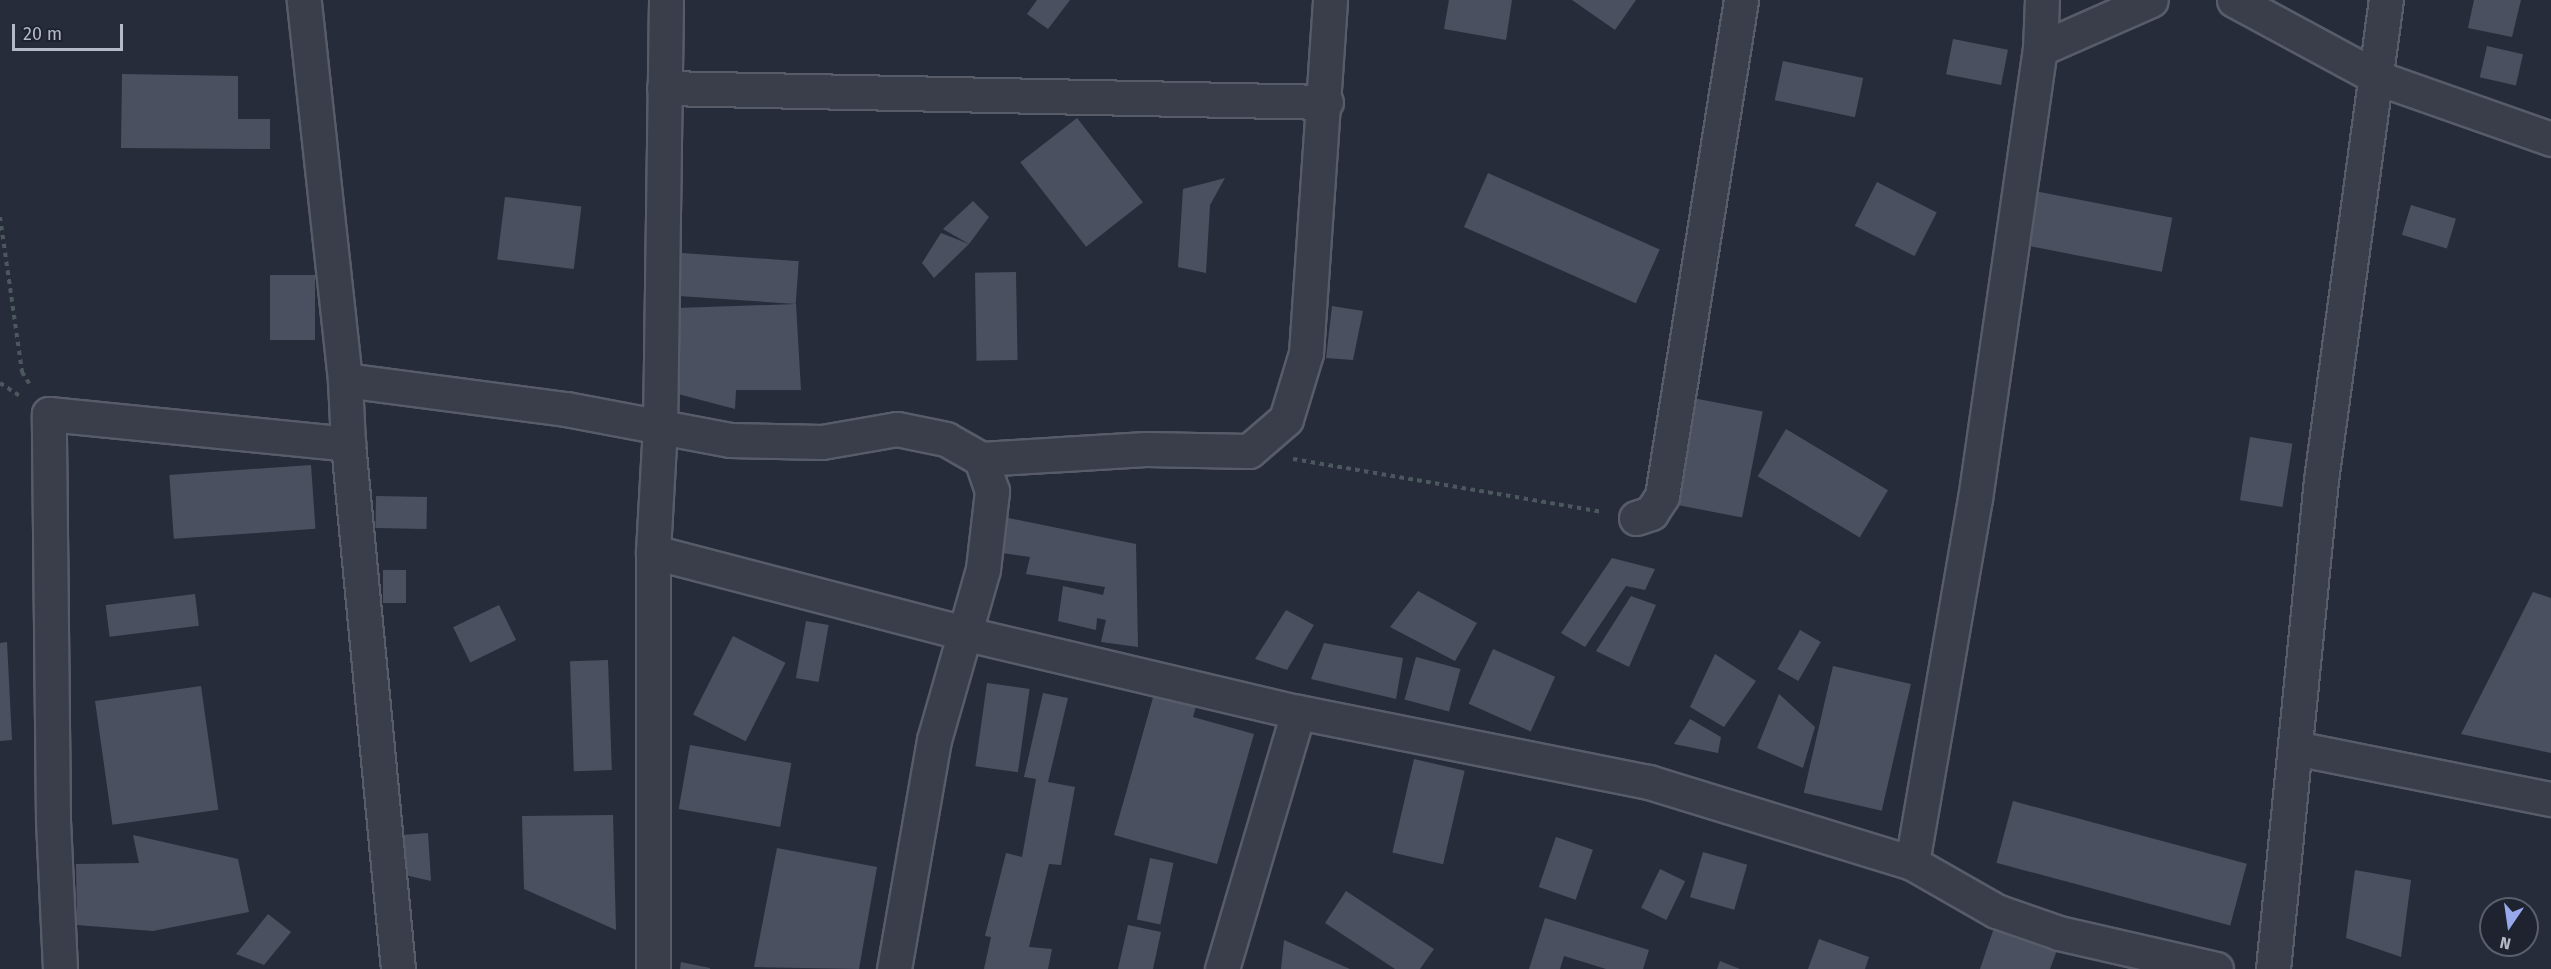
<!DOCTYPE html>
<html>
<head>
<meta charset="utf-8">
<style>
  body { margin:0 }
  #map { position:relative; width:2551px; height:969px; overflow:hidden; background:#272c3a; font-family:"Fira Sans",sans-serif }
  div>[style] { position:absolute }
  .building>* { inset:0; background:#4b5061; transform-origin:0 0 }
  .path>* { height:4px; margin-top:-2px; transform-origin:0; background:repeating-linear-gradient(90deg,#4b585d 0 4.5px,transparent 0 9px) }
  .roads { filter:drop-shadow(2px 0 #585c69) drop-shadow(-2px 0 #585c69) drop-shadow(0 2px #585c69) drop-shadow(0 -2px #585c69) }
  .street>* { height:33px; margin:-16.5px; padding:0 16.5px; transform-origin:16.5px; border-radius:16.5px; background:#3a3e4b }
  span { translate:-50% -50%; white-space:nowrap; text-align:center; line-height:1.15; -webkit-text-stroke:5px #1f2330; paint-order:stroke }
  .north { position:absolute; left:2479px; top:897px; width:60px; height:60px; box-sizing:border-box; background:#1f2330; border:2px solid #5b5f6c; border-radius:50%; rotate:193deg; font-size:16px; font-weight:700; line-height:24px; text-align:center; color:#b6bac6 }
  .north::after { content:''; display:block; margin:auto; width:21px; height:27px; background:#97a9ea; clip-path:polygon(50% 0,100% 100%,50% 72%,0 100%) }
  .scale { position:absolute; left:12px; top:24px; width:111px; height:27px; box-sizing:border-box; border:3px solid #b6bac6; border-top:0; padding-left:8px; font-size:18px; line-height:21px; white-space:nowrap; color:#b6bac6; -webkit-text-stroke:4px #1f2330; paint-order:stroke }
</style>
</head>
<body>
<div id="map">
  <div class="building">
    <div style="clip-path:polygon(1037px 0,1070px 0,1048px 29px,1027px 14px)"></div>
    <div style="clip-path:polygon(1449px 0,1512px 0,1506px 40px,1444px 29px)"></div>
    <div style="clip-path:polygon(1572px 0,1636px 0,1615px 30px)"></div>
    <div style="clip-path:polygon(2474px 0,2521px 0,2512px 37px,2468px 28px)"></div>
    <div style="left:1953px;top:39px;width:56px;height:36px;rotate:11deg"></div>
    <div style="left:2487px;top:46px;width:37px;height:32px;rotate:13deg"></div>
    <div style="left:1783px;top:61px;width:82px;height:40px;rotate:12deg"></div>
    <div style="clip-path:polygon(122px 74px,238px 76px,238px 119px,270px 119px,270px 149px,121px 148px)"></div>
    <div style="left:1077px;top:118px;width:107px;height:72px;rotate:52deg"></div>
    <div style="left:1488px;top:173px;width:188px;height:59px;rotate:24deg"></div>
    <div style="clip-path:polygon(1225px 178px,1210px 205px,1206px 273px,1178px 267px,1183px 189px)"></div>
    <div style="left:1877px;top:182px;width:67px;height:49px;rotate:27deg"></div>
    <div style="left:2029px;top:190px;width:146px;height:55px;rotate:11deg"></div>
    <div style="left:505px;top:197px;width:77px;height:63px;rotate:7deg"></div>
    <div style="clip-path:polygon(973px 201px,989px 217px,969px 244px,943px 229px)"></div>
    <div style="left:2411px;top:205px;width:47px;height:31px;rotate:17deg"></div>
    <div style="clip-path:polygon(941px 233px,969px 244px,934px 278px,922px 263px)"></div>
    <div style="left:682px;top:253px;width:117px;height:43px;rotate:4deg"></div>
    <div style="left:1016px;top:272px;width:88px;height:41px;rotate:89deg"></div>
    <div style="left:270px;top:275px;width:45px;height:65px"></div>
    <div style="clip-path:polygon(796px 304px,801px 390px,736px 390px,735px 409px,678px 394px,677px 308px)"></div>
    <div style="clip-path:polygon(1332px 306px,1363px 311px,1353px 360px,1326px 358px)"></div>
    <div style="left:1693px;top:398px;width:71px;height:108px;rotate:11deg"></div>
    <div style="left:1786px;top:429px;width:119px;height:55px;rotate:31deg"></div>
    <div style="left:2250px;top:437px;width:43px;height:64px;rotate:9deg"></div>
    <div style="left:311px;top:465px;width:64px;height:142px;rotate:86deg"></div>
    <div style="left:376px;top:496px;width:51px;height:32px;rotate:1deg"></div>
    <div style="clip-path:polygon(999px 516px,1136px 544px,1138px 647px,1101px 642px,1106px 620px,1097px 618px,1096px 630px,1058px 621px,1063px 586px,1103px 595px,1105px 587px,1026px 574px,1030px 557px,994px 552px)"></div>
    <div style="clip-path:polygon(1612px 558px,1655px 569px,1645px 590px,1626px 586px,1585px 647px,1561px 633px)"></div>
    <div style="left:383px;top:570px;width:23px;height:33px"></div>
    <div style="clip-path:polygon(1418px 591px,1477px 623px,1455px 661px,1390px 627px)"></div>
    <div style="clip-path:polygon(2533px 592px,2551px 598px,2551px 753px,2461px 734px)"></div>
    <div style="left:195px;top:594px;width:32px;height:90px;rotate:83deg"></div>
    <div style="clip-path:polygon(1631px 596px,1656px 605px,1629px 667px,1596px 651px)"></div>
    <div style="left:499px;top:605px;width:39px;height:51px;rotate:64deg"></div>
    <div style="clip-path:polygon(1286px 610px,1314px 625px,1287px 670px,1255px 659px)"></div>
    <div style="left:806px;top:621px;width:23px;height:58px;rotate:10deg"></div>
    <div style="left:1800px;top:630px;width:24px;height:45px;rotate:30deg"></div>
    <div style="left:733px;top:636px;width:59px;height:88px;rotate:27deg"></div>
    <div style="clip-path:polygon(7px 642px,12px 740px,0 741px,0 643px)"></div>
    <div style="clip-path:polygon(1324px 643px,1403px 658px,1396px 699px,1311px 679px)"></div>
    <div style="left:1493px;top:649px;width:68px;height:60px;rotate:24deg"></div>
    <div style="clip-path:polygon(1715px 654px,1756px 681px,1724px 727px,1690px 707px)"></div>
    <div style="left:1416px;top:657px;width:46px;height:44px;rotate:15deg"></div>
    <div style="left:608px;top:660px;width:110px;height:38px;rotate:88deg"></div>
    <div style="left:1833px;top:666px;width:80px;height:130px;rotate:13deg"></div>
    <div style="left:987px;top:683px;width:43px;height:84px;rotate:8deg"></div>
    <div style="left:201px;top:686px;width:125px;height:107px;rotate:82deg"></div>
    <div style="clip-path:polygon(1043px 693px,1068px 698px,1048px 782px,1075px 787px,1061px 865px,1049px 864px,1029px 947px,1052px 949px,1048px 969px,984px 969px,991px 937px,985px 936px,1006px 853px,1022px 857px,1036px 779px,1024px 777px)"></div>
    <div style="clip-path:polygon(1154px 694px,1196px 706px,1193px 717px,1254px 734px,1217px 864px,1114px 835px)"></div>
    <div style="clip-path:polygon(1779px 694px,1815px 727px,1803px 768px,1757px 748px)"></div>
    <div style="clip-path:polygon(1690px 719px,1721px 737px,1718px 753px,1674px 744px)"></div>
    <div style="left:690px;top:745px;width:103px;height:65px;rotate:10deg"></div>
    <div style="left:1414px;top:759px;width:52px;height:96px;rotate:13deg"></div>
    <div style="left:2013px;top:801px;width:242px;height:64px;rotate:15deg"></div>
    <div style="clip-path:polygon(613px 815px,616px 930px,524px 889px,522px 816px)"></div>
    <div style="clip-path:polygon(428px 833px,431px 881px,405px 875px,402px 835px)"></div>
    <div style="clip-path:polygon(133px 835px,238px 859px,249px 912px,153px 931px,77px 925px,76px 864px,139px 863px)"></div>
    <div style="left:1556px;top:837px;width:39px;height:53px;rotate:19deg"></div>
    <div style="clip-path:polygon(777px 848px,877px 867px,859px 969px,754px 967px)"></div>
    <div style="left:1703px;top:852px;width:46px;height:47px;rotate:16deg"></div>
    <div style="left:1150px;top:858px;width:24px;height:63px;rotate:12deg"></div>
    <div style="left:1660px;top:869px;width:28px;height:43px;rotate:26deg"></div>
    <div style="clip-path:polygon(2355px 870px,2411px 880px,2401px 957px,2346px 938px)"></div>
    <div style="clip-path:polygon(1346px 891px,1434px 949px,1420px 969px,1395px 969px,1325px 923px)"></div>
    <div style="clip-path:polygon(268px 914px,291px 932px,264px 965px,236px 954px)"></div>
    <div style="clip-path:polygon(1545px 918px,1649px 950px,1643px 969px,1606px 969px,1564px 956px,1560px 969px,1529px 969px)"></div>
    <div style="clip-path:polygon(1997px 919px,2060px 942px,2050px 969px,1980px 969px)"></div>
    <div style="clip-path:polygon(1128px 925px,1161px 932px,1153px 969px,1118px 969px)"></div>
    <div style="clip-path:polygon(1819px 939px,1869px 957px,1865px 969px,1808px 969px)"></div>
    <div style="clip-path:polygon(1284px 940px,1350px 969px,1281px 969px)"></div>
    <div style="clip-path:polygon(1720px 961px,1740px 969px,1717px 969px)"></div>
    <div style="clip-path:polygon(681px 962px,710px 968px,710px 969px,680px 969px)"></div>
  </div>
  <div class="path">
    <div style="left:0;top:217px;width:157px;rotate:81.9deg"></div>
    <div style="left:22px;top:372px;width:15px;rotate:58deg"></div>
    <div style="left:0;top:383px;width:24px;rotate:33deg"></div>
    <div style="left:1293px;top:459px;width:314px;rotate:9.7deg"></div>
  </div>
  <div class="roads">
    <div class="street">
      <div style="left:666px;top:0;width:426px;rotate:90.8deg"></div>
      <div style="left:660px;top:426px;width:126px;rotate:93.2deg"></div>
      <div style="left:653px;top:552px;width:320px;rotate:14.6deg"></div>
      <div style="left:963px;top:633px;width:344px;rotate:13.3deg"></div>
      <div style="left:1298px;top:712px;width:358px;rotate:11.3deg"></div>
      <div style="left:1649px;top:782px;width:275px;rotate:17.1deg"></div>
      <div style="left:1912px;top:863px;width:97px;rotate:29.7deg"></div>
      <div style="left:1996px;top:911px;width:67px;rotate:19.2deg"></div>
      <div style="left:2059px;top:933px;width:161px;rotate:12.9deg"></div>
      <div style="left:2234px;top:0;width:164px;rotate:28.4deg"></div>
      <div style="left:2378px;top:78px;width:183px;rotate:19.4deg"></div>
      <div style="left:2040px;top:49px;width:121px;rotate:-23.8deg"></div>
      <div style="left:664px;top:88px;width:662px;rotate:1.21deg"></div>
      <div style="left:345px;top:380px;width:223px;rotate:7.5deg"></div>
      <div style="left:566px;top:409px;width:167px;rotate:10.7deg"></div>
      <div style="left:730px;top:440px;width:92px;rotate:1.2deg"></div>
      <div style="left:822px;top:442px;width:76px;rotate:-9.8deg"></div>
      <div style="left:897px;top:429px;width:50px;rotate:11.5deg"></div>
      <div style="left:946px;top:439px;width:40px;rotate:29.7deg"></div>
      <div style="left:981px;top:459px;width:165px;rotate:-3.5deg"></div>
      <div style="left:1146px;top:449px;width:103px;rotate:1.1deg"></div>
      <div style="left:1249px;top:451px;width:49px;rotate:-40.9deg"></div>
      <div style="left:1286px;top:419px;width:69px;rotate:-73.1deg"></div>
      <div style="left:1306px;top:353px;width:354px;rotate:-86.1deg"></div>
      <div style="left:348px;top:444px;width:527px;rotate:84.56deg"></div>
      <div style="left:1636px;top:518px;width:16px;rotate:-18deg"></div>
      <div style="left:1651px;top:513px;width:20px;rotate:-57deg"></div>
      <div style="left:1662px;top:496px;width:502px;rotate:-80.95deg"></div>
      <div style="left:653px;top:552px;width:417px;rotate:90deg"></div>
      <div style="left:2295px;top:748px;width:261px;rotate:11.3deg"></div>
      <div style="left:1912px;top:863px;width:369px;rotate:-80.2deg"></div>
      <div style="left:1975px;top:499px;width:455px;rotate:-81.8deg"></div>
      <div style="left:2040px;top:49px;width:49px;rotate:-87.7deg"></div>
      <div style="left:60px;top:969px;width:151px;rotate:-92.7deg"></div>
      <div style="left:53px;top:818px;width:404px;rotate:-90.6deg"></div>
      <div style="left:49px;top:414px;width:301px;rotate:5.7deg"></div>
      <div style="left:348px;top:444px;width:64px;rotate:-92.7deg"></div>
      <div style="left:345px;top:380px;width:382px;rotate:-96.2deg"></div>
      <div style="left:894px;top:969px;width:232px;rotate:-80.1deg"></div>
      <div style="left:934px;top:740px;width:178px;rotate:-74deg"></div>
      <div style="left:983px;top:569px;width:79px;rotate:-83.4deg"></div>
      <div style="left:992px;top:491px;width:34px;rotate:-109deg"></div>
      <div style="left:1222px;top:969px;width:268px;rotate:-73.5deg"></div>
      <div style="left:2273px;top:969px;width:491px;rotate:-84.4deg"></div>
      <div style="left:2321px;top:480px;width:484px;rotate:-82.3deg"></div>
    </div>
  </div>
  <div class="north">N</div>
  <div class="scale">20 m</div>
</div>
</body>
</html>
